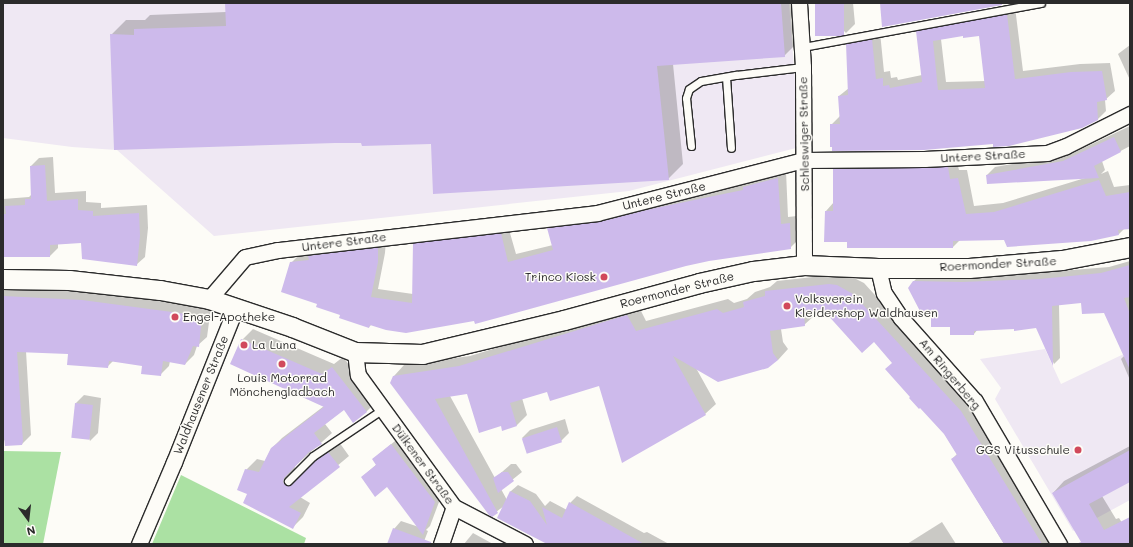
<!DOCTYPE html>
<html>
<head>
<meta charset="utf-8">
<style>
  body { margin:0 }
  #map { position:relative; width:1133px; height:547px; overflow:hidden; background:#fdfcf7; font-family:Mali,sans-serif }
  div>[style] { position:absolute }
  .built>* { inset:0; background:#efe8f3 }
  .green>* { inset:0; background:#abe1a3 }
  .shadow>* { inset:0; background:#0003 }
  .building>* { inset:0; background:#cdbaeb; transform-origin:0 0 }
  .roads { filter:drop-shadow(1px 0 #2b2b2b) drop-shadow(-1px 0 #2b2b2b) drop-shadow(0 1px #2b2b2b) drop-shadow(0 -1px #2b2b2b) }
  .service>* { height:7px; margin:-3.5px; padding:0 3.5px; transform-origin:3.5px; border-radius:3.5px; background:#fdfcf7 }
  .minor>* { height:15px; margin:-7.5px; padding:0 7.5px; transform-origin:7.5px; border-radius:7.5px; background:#fdfcf7 }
  .tertiary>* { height:19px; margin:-9.5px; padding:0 9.5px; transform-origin:9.5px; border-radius:9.5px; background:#fdfcf7 }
  .dots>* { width:11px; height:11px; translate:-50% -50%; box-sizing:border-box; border:2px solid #fdfcf7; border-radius:50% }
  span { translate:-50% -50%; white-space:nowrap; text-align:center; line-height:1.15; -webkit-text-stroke:3px #fdfcf7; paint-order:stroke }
  .street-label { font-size:12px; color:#2b2b2b }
  .poi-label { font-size:12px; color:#2b2b2b }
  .right { translate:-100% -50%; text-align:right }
  .left { translate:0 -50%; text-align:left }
  .frame { position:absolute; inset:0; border:4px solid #2b2b2b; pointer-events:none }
  .north { position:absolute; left:8px; top:499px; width:40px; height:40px; -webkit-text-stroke:3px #fdfcf7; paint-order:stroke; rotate:165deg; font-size:11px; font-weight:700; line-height:16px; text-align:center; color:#2b2b2b }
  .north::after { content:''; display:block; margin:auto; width:14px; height:18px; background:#2b2b2b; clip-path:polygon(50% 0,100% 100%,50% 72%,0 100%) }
</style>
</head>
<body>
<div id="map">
  <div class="built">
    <div style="clip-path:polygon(3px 3px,789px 3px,800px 147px,629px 191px,214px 236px,117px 150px,72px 147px,3px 138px)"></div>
    <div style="clip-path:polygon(1045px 349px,1061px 384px,1130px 351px,1130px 500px,1073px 531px,995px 399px,1001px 388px,980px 359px)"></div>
  </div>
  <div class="green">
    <div style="clip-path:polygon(3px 451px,61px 452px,43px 544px,3px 544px)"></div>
    <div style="clip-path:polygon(181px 475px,306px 538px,304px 544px,152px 544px)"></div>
  </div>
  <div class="shadow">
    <div style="clip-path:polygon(226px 3px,797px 3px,799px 41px,784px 56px,673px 64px,683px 164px,668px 179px,432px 143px,362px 142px,111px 35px,126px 20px,145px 20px,150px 15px,226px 12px)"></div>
    <div style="clip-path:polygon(816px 3px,853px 3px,855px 24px,846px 33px)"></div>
    <div style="clip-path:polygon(evenodd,1015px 7px,1023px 71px,1080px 64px,1110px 63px,1115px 91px,1105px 100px,1106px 111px,1098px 119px,994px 143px,831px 125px,840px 116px,839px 96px,849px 88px,847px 45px,855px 36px,880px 32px,884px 72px,890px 71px,891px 78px,897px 77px,898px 80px,922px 75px,917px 31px,926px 23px,1015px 7px,964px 35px,980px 35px,986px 81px,946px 82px,941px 39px,964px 35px)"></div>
    <div style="clip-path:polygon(1130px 45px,1130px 80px,1118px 54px)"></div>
    <div style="clip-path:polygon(1130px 126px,1130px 146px,1102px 161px,1105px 170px,1101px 174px,1108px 171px,1114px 187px,1130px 185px,1130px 228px,1124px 229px,1119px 234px,1005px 239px,961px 239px,953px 247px,825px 241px,826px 211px,834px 202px,834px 169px,843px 160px,956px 158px,959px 170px,967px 170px,974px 206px,1003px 203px,1085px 178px,987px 175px,995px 167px,1071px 154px)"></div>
    <div style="clip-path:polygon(53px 157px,55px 193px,86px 191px,86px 202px,101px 203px,101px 208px,147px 205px,148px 228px,145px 257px,136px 265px,82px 242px,58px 244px,58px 248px,50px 256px,3px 256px,3px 199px,29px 197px,32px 194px,31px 166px,39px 158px)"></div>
    <div style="clip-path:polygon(786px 171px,788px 217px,797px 216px,798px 240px,790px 248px,709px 260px,372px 324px,369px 327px,318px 304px,291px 263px,299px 255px,386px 240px,385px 253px,378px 289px,413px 294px,414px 244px,422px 236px,508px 226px,516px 254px,553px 245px,548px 228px,556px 220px,748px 184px,752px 180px)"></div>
    <div style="clip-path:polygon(1130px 261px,1130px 341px,1104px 312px,1082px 302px,1059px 304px,1060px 358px,1054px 364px,1037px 327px,978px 329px,974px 334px,951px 326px,932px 315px,914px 281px,921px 274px,969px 275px,1047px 272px,1109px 267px)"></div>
    <div style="clip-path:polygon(840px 274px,848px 275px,864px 283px,971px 401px,1058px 544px,1004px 544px,952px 459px,957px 454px,944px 433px,912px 397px,893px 363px,874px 340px,825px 311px,815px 312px,815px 315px,804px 325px,781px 329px,783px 342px,788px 349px,778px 360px,696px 368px,716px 404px,705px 414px,599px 385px,547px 390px,522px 398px,527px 415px,517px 425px,501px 425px,468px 392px,450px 396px,495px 478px,511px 464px,516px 464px,522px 472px,501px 489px,507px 500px,511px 491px,518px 485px,536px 494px,545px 506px,550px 501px,567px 510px,570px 503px,577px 496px,644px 533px,647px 532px,669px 544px,550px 544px,504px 506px,492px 515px,394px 376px,404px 365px,470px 356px,638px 305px,646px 321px,728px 299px,734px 303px,747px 299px,755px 292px,770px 287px,777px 281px)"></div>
    <div style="clip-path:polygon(23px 288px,91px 292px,211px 308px,207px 337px,197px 346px,194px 355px,185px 364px,170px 361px,169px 366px,161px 374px,143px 365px,113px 361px,108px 366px,69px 353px,26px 351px,31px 435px,22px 444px,3px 440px,3px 289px)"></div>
    <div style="clip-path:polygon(253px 329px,334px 364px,343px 357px,377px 401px,366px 412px,344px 409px,325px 424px,332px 433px,295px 466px,294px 474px,298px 476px,303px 474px,328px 450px,339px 442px,349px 456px,300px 497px,310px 503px,303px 517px,292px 528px,249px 494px,246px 470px,257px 459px,265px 461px,271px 449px,282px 438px,324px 406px,232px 363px,242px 340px)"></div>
    <div style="clip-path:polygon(1130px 350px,1130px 380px,1121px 359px)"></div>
    <div style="clip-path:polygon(84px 395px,101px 398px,98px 433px,90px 441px,76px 403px)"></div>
    <div style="clip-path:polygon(565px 419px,569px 433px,561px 441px,522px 438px,530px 430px)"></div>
    <div style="clip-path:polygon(400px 437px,442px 494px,430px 526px,426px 530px,428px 531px,423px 544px,388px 544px,394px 529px,401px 521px,419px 527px,387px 486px,362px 477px,377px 464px,373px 459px)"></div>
    <div style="clip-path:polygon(1130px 446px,1130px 481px,1102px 496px,1116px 519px,1119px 518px,1130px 535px,1130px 544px,1084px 544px,1053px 493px,1064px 481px)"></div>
    <div style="clip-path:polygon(942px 522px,956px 544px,907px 544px)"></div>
    <div style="clip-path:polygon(473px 533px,493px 544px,464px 544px)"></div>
  </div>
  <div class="building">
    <div style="clip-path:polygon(225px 3px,781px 3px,785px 57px,657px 66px,669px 180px,433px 194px,431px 144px,362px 146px,361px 143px,335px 143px,114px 150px,110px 34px,134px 35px,134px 29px,226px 26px)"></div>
    <div style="left:815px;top:3px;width:29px;height:33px"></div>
    <div style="clip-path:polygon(880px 3px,1002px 3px,1002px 5px,882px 27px)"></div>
    <div style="clip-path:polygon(evenodd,1007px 14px,1015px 79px,1071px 72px,1102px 71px,1107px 100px,1097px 102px,1098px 120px,1082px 128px,1009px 146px,993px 147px,993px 144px,924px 150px,832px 151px,832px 147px,830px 147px,830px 124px,840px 124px,838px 96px,848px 95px,846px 44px,872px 39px,876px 79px,883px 78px,883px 86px,889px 85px,890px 88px,922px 82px,916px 31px,1007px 14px,963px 36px,963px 38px,979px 36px,985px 88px,938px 90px,933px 41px,963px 36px)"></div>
    <div style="clip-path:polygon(1114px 137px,1121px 152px,1094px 166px,1099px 178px,987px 184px,986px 175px,1063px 161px)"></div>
    <div style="clip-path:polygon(45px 165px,47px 201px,78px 199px,78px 210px,93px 211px,93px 216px,139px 213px,140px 236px,137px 266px,82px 259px,81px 243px,50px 245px,50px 257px,3px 257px,3px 214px,6px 214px,5px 206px,25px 205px,25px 199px,31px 199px,30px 166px)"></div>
    <div style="clip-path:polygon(948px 167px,950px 179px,958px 178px,966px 214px,994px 212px,1099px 180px,1106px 196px,1130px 192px,1130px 229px,1118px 230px,1119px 235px,1091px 241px,1007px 247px,1004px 240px,953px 241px,953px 248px,847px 248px,847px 242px,824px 242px,825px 211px,833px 211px,833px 169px)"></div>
    <div style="clip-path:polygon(778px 178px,781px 224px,790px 223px,791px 249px,709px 261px,686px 266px,475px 324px,474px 321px,406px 333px,386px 330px,370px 325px,369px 328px,339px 318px,340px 315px,316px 307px,317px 304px,281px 292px,290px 262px,309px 260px,308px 256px,378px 247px,378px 262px,371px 297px,412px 303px,413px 243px,501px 233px,508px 262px,553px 250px,547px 228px,599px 222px,651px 209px,743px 190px,743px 187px)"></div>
    <div style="clip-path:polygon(1130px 265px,1130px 297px,1124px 298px,1130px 314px,1130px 370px,1104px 313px,1082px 314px,1081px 303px,1052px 306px,1053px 366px,1036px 328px,1014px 331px,1014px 329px,974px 331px,974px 335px,950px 335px,950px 327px,931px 327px,931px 316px,922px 315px,908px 288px,913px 281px,962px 282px,1040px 279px,1101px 273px)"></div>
    <div style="clip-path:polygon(829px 284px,837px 285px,853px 294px,961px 411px,1042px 544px,1004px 544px,951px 459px,957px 455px,944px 434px,920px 408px,919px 409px,909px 398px,910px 397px,885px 369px,892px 363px,874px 342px,862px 353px,825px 312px,804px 314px,805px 326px,770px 331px,773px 353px,778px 360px,768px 368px,718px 382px,673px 356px,706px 415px,622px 463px,599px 386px,550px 401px,547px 392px,510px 403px,517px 426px,502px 431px,501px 426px,479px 433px,467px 394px,435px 399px,498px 513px,492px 517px,489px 515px,390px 383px,393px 376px,459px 366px,627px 315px,636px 331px,717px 309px,723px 313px,744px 307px,743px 302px,765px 296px,765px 291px)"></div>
    <div style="clip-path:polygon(3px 296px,82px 300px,202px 316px,199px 347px,193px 346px,185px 365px,163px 361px,161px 376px,141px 374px,142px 366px,109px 361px,108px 368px,67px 365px,68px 354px,17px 352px,23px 441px,22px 445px,5px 446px,3px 429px)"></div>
    <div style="clip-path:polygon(241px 339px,322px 374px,332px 367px,367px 412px,353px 423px,344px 410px,314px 433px,322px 444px,309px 452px,284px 478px,283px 482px,285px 485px,291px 485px,316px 460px,328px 452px,340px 467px,289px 507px,301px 513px,293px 529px,243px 503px,247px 494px,237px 490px,245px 469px,259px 472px,271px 448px,324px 407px,230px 364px)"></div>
    <div style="left:75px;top:403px;width:18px;height:35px;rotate:6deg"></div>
    <div style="left:557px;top:427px;width:16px;height:37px;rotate:72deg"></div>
    <div style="clip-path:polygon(391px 444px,435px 502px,423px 535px,387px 487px,375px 497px,361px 477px,376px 465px,372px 459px)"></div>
    <div style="clip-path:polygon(1130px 450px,1130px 482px,1089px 504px,1104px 530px,1130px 517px,1130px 544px,1076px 544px,1081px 542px,1052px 493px)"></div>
    <div style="clip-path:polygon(502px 472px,508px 472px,514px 481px,498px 493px,493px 478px)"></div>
    <div style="clip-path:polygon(510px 491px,530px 501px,547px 525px,542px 507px,562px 518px,569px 502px,644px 544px,547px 544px,497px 518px)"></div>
    <div style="clip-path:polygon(393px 528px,431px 542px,431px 544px,387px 544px)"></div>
  </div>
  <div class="roads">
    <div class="service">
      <div style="left:803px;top:47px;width:242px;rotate:-10.5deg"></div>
      <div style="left:726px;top:77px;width:71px;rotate:86deg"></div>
      <div style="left:691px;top:146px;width:48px;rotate:-95.9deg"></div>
      <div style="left:686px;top:98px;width:9px;rotate:-72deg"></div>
      <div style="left:689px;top:89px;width:14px;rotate:-34deg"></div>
      <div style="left:701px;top:81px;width:36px;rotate:-10deg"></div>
      <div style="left:736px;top:75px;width:67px;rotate:-6.8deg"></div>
      <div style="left:288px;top:481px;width:35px;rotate:-45deg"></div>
      <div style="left:313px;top:456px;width:84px;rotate:-33.9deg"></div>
    </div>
    <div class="minor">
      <div style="left:799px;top:3px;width:64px;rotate:86.4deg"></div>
      <div style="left:803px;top:67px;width:198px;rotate:89.7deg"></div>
      <div style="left:878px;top:268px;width:26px;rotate:77deg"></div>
      <div style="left:884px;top:293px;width:30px;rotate:56deg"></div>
      <div style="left:901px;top:318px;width:111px;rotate:48.3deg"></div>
      <div style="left:975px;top:401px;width:166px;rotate:59.6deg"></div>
      <div style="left:209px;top:299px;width:55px;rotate:-49.4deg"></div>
      <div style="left:245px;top:257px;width:34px;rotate:-12deg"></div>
      <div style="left:278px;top:250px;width:321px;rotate:-6.6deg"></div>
      <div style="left:597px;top:213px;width:214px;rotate:-14.4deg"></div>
      <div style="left:804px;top:160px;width:120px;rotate:-0.5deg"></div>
      <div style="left:924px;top:159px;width:123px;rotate:-2.8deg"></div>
      <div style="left:1047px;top:153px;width:20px;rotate:-20deg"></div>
      <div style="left:1066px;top:146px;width:72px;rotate:-26.6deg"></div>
      <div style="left:355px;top:352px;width:23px;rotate:83deg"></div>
      <div style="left:358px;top:375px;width:163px;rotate:54deg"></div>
      <div style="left:454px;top:507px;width:80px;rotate:27.5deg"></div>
      <div style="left:139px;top:544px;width:89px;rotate:-66.9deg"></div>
      <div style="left:174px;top:462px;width:167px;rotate:-68.2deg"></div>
      <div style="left:441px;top:544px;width:39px;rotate:-71deg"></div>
    </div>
    <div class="tertiary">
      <div style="left:3px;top:279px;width:66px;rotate:0.9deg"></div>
      <div style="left:69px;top:280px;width:92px;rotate:6.3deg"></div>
      <div style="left:160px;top:290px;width:50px;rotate:10.4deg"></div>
      <div style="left:209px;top:299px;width:88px;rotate:18.6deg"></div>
      <div style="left:292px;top:327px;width:68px;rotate:21.6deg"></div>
      <div style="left:355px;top:352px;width:67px;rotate:1.7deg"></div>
      <div style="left:422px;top:354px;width:146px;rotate:-13.5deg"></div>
      <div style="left:564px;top:320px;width:140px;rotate:-15.3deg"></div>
      <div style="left:699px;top:283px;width:55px;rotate:-12.5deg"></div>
      <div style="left:753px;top:271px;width:51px;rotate:-6.7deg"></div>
      <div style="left:804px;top:265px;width:74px;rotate:2.3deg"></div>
      <div style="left:878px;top:268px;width:91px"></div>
      <div style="left:969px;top:268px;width:93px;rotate:-4.9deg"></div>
      <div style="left:1062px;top:260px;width:69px;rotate:-10.8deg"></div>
    </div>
  </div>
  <div class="dots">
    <div style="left:604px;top:277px;background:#d1495b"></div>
    <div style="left:787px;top:306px;background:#d1495b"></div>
    <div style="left:175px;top:317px;background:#d1495b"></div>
    <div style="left:244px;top:345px;background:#d1495b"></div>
    <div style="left:282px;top:364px;background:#d1495b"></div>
    <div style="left:1078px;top:450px;background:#d1495b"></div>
  </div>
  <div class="street-label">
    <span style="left:804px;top:134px;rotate:-91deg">Schleswiger Straße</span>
    <span style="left:983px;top:156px;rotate:-3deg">Untere Straße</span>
    <span style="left:664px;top:196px;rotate:-14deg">Untere Straße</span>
    <span style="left:344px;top:242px;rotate:-7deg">Untere Straße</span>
    <span style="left:998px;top:264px;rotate:-3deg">Roermonder Straße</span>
    <span style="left:677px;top:290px;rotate:-14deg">Roermonder Straße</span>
    <span style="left:950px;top:374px;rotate:50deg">Am Ringerberg</span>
    <span style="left:201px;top:395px;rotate:-68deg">Waldhausener Straße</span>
    <span style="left:423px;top:464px;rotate:54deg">Dülkener Straße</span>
  </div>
  <div class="poi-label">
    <span class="right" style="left:596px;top:277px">Trinco Kiosk</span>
    <span class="left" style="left:795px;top:306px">Volksverein<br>Kleidershop Waldhausen</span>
    <span class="left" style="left:183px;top:317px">Engel-Apotheke</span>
    <span class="left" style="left:252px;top:345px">La Luna</span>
    <span style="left:282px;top:385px">Louis Motorrad<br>Mönchengladbach</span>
    <span class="right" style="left:1070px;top:450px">GGS Vitusschule</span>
  </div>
  <div class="frame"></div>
  <div class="north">N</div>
</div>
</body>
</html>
